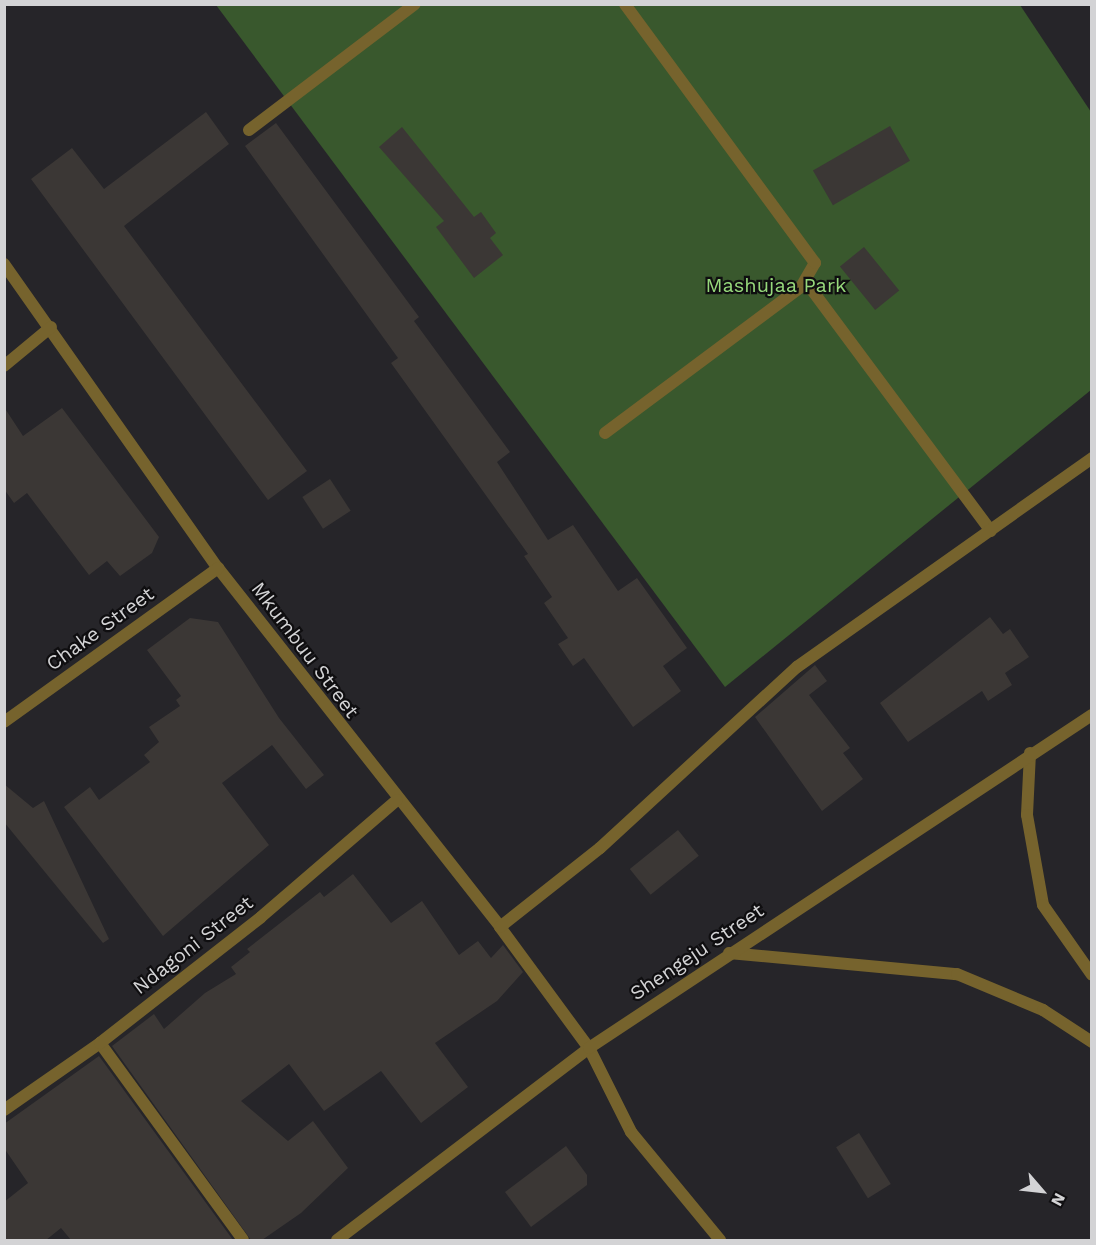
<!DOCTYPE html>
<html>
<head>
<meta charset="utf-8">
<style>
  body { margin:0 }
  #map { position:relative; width:1096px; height:1245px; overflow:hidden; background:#262529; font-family:"Work Sans",sans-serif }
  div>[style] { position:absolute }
  .green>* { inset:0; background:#39582d }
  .building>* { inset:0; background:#3b3735; transform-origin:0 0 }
  .service>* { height:12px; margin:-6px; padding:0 6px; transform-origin:6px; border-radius:6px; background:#76632d }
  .minor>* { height:12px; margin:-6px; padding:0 6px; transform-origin:6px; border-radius:6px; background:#76632d }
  span { translate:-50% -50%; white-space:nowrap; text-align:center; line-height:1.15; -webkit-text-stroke:4.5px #0f0e10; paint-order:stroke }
  .park-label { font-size:20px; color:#96d87b }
  .street-label { font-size:20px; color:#d3d3d5 }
  .frame { position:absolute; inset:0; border:6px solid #d3d3d5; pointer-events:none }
  .north { position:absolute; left:1012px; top:1161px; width:60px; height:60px; -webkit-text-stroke:4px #0f0e10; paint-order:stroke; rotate:118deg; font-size:16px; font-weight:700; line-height:24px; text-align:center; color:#d3d3d5 }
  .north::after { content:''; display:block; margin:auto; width:21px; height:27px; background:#d3d3d5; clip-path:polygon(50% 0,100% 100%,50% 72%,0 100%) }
</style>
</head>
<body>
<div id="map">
  <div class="green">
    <div style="clip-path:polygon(216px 5px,1020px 5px,1091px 112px,1091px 390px,725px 687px)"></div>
  </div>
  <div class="building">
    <div style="clip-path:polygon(206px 112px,229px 144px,124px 226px,307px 471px,268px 500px,31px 179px,72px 148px,104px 189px)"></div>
    <div style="clip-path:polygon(276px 123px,419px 317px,414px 321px,510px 452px,497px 462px,548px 540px,573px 525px,618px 591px,637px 578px,687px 648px,663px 666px,681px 691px,633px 727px,584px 658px,573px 666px,558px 644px,568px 638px,544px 603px,552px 597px,524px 556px,528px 554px,391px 363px,398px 358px,245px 146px)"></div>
    <div style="left:890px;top:126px;width:40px;height:89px;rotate:60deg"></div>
    <div style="clip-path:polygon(402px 127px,474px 217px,481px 212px,496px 233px,490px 238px,503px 255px,474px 278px,436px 227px,444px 221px,379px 147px)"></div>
    <div style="left:864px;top:247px;width:56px;height:31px;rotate:51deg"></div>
    <div style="clip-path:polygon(4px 407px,23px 436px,62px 408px,159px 537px,152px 553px,120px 576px,107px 561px,89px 575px,27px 493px,14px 503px,4px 489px)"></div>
    <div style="left:330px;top:479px;width:38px;height:33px;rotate:57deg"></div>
    <div style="clip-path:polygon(990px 617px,1003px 634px,1010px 629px,1029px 657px,1005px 673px,1012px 685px,988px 701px,982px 691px,908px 742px,880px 703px)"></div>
    <div style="clip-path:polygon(190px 618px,218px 622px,279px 718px,324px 775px,306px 789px,272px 745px,222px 783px,269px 845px,163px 936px,64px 807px,90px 787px,99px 800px,150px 762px,144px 755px,159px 742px,149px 727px,180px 706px,176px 700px,181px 696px,147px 650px)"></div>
    <div style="clip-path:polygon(815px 665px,827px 681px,809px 695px,850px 748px,843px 753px,863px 779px,822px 811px,755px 717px)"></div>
    <div style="clip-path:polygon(4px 784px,33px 808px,44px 801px,109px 939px,103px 943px,4px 822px)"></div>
    <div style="left:678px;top:830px;width:33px;height:62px;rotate:51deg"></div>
    <div style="clip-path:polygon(353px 874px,391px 923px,422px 901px,459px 955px,478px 941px,491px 958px,503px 945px,523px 972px,497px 1001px,435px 1043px,468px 1087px,421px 1123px,381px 1071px,324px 1111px,289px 1064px,241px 1101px,288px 1141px,313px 1121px,348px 1168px,301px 1213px,262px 1240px,251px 1240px,112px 1046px,154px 1014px,164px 1029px,205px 993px,236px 974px,231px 967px,250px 952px,247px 949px,320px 892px,324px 897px)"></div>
    <div style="clip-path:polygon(99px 1056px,233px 1240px,71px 1240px,61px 1228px,46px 1240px,4px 1240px,4px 1202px,28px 1183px,4px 1148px,4px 1124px)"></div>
    <div style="left:859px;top:1133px;width:60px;height:27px;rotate:58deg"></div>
    <div style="clip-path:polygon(566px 1146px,587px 1175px,587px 1185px,531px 1227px,505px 1192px)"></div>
  </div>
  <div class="service">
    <div style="left:249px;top:130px;width:208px;rotate:-37.2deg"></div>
    <div style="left:605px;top:433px;width:244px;rotate:-36.7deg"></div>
    <div style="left:801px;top:287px;width:28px;rotate:-60deg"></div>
    <div style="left:815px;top:263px;width:321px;rotate:-126.3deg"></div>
  </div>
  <div class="minor">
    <div style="left:4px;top:264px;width:372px;rotate:54.9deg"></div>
    <div style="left:218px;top:568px;width:457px;rotate:51.8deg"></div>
    <div style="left:500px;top:927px;width:150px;rotate:53.7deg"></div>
    <div style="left:589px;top:1048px;width:94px;rotate:63.4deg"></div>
    <div style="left:631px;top:1132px;width:140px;rotate:50.5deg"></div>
    <div style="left:806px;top:282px;width:310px;rotate:53.4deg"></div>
    <div style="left:4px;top:366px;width:61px;rotate:-39.7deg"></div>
    <div style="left:4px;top:722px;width:264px;rotate:-35.7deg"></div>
    <div style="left:1030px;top:753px;width:62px;rotate:92.8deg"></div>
    <div style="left:1027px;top:815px;width:91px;rotate:79.9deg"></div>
    <div style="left:1043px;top:905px;width:85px;rotate:55deg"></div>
    <div style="left:500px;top:927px;width:127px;rotate:-38.3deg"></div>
    <div style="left:600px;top:848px;width:268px;rotate:-42.6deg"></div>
    <div style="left:797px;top:667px;width:362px;rotate:-35.3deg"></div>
    <div style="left:729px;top:953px;width:229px;rotate:5.3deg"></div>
    <div style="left:957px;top:974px;width:93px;rotate:22.7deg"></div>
    <div style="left:1043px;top:1010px;width:59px;rotate:33.1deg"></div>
    <div style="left:100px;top:1043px;width:243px;rotate:54deg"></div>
    <div style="left:4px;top:1110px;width:117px;rotate:-34.9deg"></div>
    <div style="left:100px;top:1043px;width:204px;rotate:-38deg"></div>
    <div style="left:261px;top:917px;width:179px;rotate:-40.7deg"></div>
    <div style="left:337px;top:1240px;width:317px;rotate:-37.3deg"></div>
    <div style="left:589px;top:1048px;width:603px;rotate:-33.51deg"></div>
  </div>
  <div class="park-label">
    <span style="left:776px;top:285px">Mashujaa Park</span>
  </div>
  <div class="street-label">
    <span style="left:100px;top:629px;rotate:-36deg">Chake Street</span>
    <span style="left:305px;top:650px;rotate:53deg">Mkumbuu Street</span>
    <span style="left:193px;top:945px;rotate:-38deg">Ndagoni Street</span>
    <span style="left:697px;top:952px;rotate:-34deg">Shengeju Street</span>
  </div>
  <div class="frame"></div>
  <div class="north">N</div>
</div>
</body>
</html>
